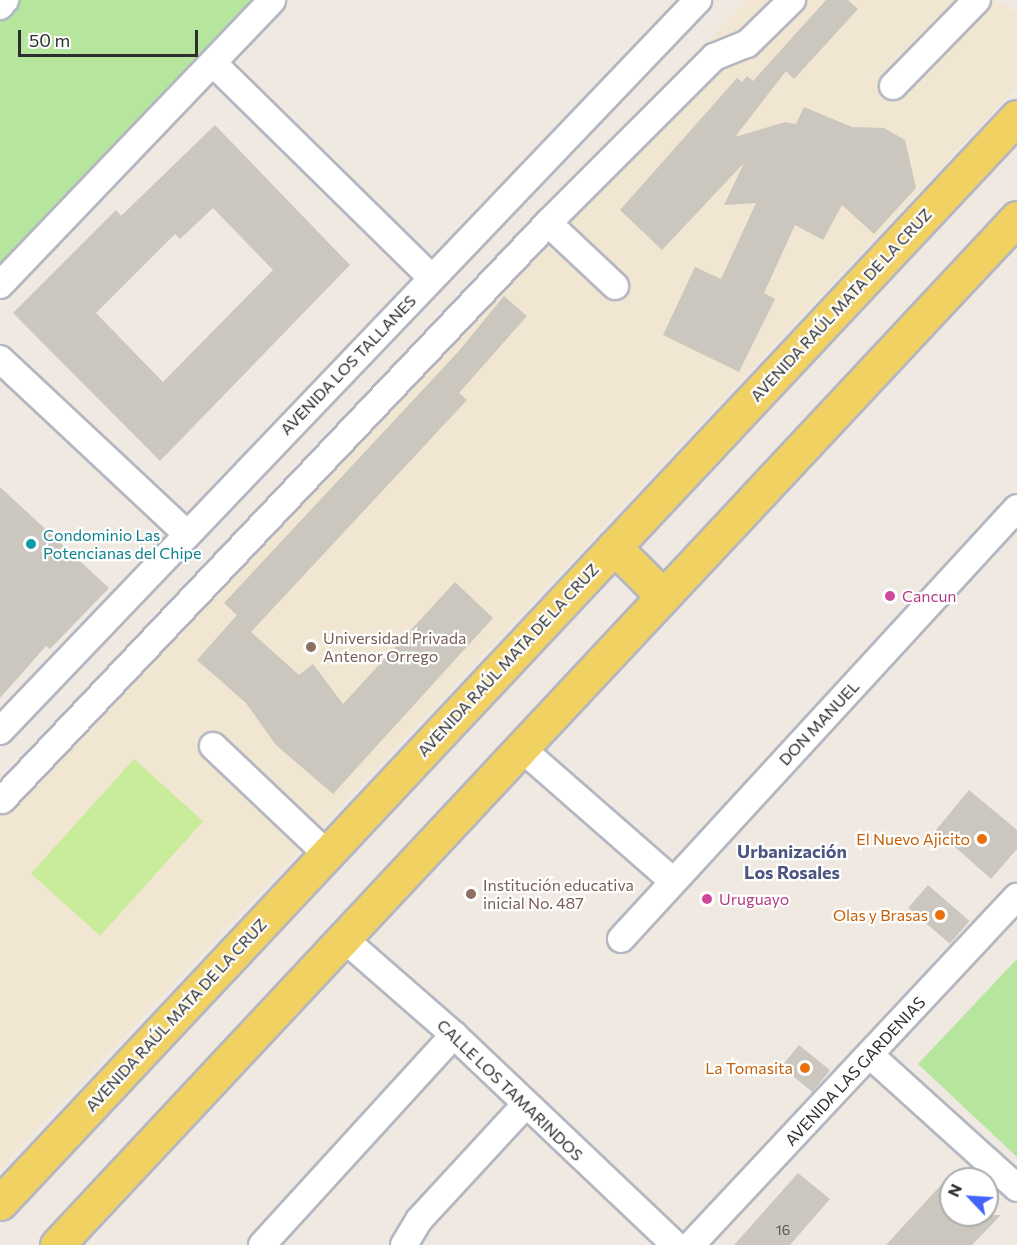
<!DOCTYPE html>
<html>
<head>
<meta charset="utf-8">
<style>
  body { margin:0 }
  #map { position:relative; width:1017px; height:1245px; overflow:hidden; background:#efe9e1; font-family:Commissioner,sans-serif }
  div>[style] { position:absolute }
  .education>* { inset:0; background:#f0e6d1 }
  .green>* { inset:0; background:#b6e59e }
  .pitch>* { inset:0; background:#c9ec9a; transform-origin:0 0 }
  .building>* { inset:0; background:#cbc7bf; transform-origin:0 0 }
  .roads { filter:drop-shadow(2px 0 #b4b7c1) drop-shadow(-2px 0 #b4b7c1) drop-shadow(0 2px #b4b7c1) drop-shadow(0 -2px #b4b7c1) }
  .minor>* { height:26px; margin:-13px; padding:0 13px; transform-origin:13px; border-radius:13px; background:#fff }
  .major>* { height:33px; margin:-16.5px; padding:0 16.5px; transform-origin:16.5px; border-radius:16.5px; background:#f2d163 }
  .dots>* { width:16px; height:16px; translate:-50% -50%; box-sizing:border-box; border:3px solid #fff; border-radius:50% }
  span { translate:-50% -50%; white-space:nowrap; text-align:center; line-height:1.15; -webkit-text-stroke:4.5px #fff; paint-order:stroke }
  .number-label { font-size:14px; color:#555452 }
  .number-label span { -webkit-text-stroke-width:0 }
  .street-label { font-size:16px; color:#2e2e2e }
  .culture-label { font-size:16px; color:#0d838f }
  .left { translate:0 -50%; text-align:left }
  .hotel-label { font-size:16px; color:#b23c85 }
  .education-label { font-size:16px; color:#785e54 }
  .food-label { font-size:16px; color:#c56008 }
  .right { translate:-100% -50%; text-align:right }
  .neighbourhood-label { font-size:18px; color:#4d5680; font-weight:700 }
  .north { position:absolute; left:939px; top:1167px; width:60px; height:60px; box-sizing:border-box; background:#fff; border:2px solid #ababab; border-radius:50%; rotate:295deg; font-size:16px; font-weight:700; line-height:24px; text-align:center; color:#2e2e2e }
  .north::after { content:''; display:block; margin:auto; width:21px; height:27px; background:#4264fb; clip-path:polygon(50% 0,100% 100%,50% 72%,0 100%) }
  .scale { position:absolute; left:18px; top:30px; width:180px; height:27px; box-sizing:border-box; border:3px solid #2e2e2e; border-top:0; padding-left:8px; font-size:18px; line-height:21px; white-space:nowrap; color:#2e2e2e; -webkit-text-stroke:4px #fff; paint-order:stroke }
</style>
</head>
<body>
<div id="map">
  <div class="education">
    <div style="clip-path:polygon(747px 0,987px 0,1004px 4px,1017px 14px,1017px 87px,0 1168px,0 786px)"></div>
  </div>
  <div class="green">
    <div style="clip-path:polygon(0 0,253px 0,0 268px)"></div>
    <div style="clip-path:polygon(1017px 959px,1017px 1157px,918px 1064px)"></div>
  </div>
  <div class="pitch">
    <div style="left:134px;top:759px;width:93px;height:154px;rotate:42deg"></div>
  </div>
  <div class="building">
    <div style="clip-path:polygon(826px 0,848px 0,858px 9px,794px 79px,786px 71px,735px 137px,785px 122px,796px 124px,804px 107px,852px 127px,884px 128px,905px 140px,916px 188px,874px 234px,842px 205px,823px 240px,795px 225px,764px 293px,775px 299px,739px 372px,663px 335px,695px 267px,721px 279px,756px 203px,724px 205px,744px 163px,662px 250px,620px 210px,737px 78px,742px 82px,747px 76px,753px 81px)"></div>
    <div style="clip-path:polygon(evenodd,215px 125px,350px 265px,160px 461px,13px 313px,116px 210px,121px 216px,215px 125px,213px 208px,273px 270px,163px 382px,96px 313px,175px 234px,180px 239px,213px 208px)"></div>
    <div style="clip-path:polygon(504px 296px,527px 316px,459px 393px,467px 400px,251px 632px,299px 675px,313px 664px,343px 704px,455px 582px,493px 618px,333px 794px,276px 745px,246px 703px,197px 660px,237px 615px,224px 603px,458px 352px)"></div>
    <div style="clip-path:polygon(0 487px,109px 588px,50px 649px,46px 646px,0 698px)"></div>
    <div style="clip-path:polygon(969px 790px,1017px 830px,1017px 849px,991px 879px,936px 830px)"></div>
    <div style="left:928px;top:885px;width:55px;height:30px;rotate:41deg"></div>
    <div style="left:799px;top:1045px;width:40px;height:28px;rotate:39deg"></div>
    <div style="clip-path:polygon(798px 1173px,830px 1199px,790px 1245px,734px 1245px)"></div>
    <div style="clip-path:polygon(951px 1174px,951px 1215px,1001px 1215px,972px 1245px,886px 1245px)"></div>
  </div>
  <div class="roads">
    <div class="minor">
      <div style="left:0;top:6px;width:8px;rotate:-50deg"></div>
      <div style="left:213px;top:63px;width:305px;rotate:44.5deg"></div>
      <div style="left:893px;top:86px;width:120px;rotate:-45.7deg"></div>
      <div style="left:548px;top:223px;width:92px;rotate:43.2deg"></div>
      <div style="left:0;top:285px;width:394px;rotate:-46.3deg"></div>
      <div style="left:0;top:359px;width:256px;rotate:43.1deg"></div>
      <div style="left:0;top:731px;width:1011px;rotate:-46.32deg"></div>
      <div style="left:213px;top:746px;width:157px;rotate:43.5deg"></div>
      <div style="left:521px;top:748px;width:202px;rotate:41.2deg"></div>
      <div style="left:2px;top:800px;width:794px;rotate:-46.58deg"></div>
      <div style="left:548px;top:223px;width:235px;rotate:-45deg"></div>
      <div style="left:714px;top:57px;width:35px;rotate:-22deg"></div>
      <div style="left:747px;top:44px;width:63px;rotate:-44.4deg"></div>
      <div style="left:343px;top:938px;width:147px;rotate:41.1deg"></div>
      <div style="left:454px;top:1035px;width:305px;rotate:43.5deg"></div>
      <div style="left:621px;top:939px;width:585px;rotate:-47.42deg"></div>
      <div style="left:870px;top:1055px;width:198px;rotate:42.1deg"></div>
      <div style="left:262px;top:1245px;width:285px;rotate:-47.6deg"></div>
      <div style="left:404px;top:1245px;width:29px;rotate:-59deg"></div>
      <div style="left:419px;top:1220px;width:156px;rotate:-47.3deg"></div>
      <div style="left:691px;top:1245px;width:477px;rotate:-46.9deg"></div>
    </div>
    <div class="major">
      <div style="left:614px;top:547px;width:69px;rotate:45deg"></div>
      <div style="left:0;top:1203px;width:1488px;rotate:-46.88deg"></div>
      <div style="left:57px;top:1245px;width:1406px;rotate:-46.93deg"></div>
    </div>
  </div>
  <div class="dots">
    <div style="left:31px;top:544px;background:#0f9aa8"></div>
    <div style="left:890px;top:596px;background:#d1479c"></div>
    <div style="left:311px;top:647px;background:#8d6e63"></div>
    <div style="left:982px;top:839px;background:#e8710a"></div>
    <div style="left:471px;top:894px;background:#8d6e63"></div>
    <div style="left:707px;top:899px;background:#d1479c"></div>
    <div style="left:940px;top:915px;background:#e8710a"></div>
    <div style="left:805px;top:1068px;background:#e8710a"></div>
  </div>
  <div class="number-label">
    <span style="left:783px;top:1230px">16</span>
  </div>
  <div class="street-label">
    <span style="left:841px;top:305px;rotate:-47deg">AVENIDA RAÚL MATA DE LA CRUZ</span>
    <span style="left:348px;top:365px;rotate:-46deg">AVENIDA LOS TALLANES</span>
    <span style="left:508px;top:660px;rotate:-47deg">AVENIDA RAÚL MATA DE LA CRUZ</span>
    <span style="left:819px;top:723px;rotate:-47deg">DON MANUEL</span>
    <span style="left:176px;top:1015px;rotate:-47deg">AVENIDA RAÚL MATA DE LA CRUZ</span>
    <span style="left:855px;top:1071px;rotate:-47deg">AVENIDA LAS GARDENIAS</span>
    <span style="left:510px;top:1090px;rotate:44deg">CALLE LOS TAMARINDOS</span>
  </div>
  <div class="culture-label">
    <span class="left" style="left:43px;top:544px">Condominio Las<br>Potencianas del Chipe</span>
  </div>
  <div class="hotel-label">
    <span class="left" style="left:902px;top:596px">Cancun</span>
    <span class="left" style="left:719px;top:899px">Uruguayo</span>
  </div>
  <div class="education-label">
    <span class="left" style="left:323px;top:647px">Universidad Privada<br>Antenor Orrego</span>
    <span class="left" style="left:483px;top:894px">Institución educativa<br>inicial No. 487</span>
  </div>
  <div class="food-label">
    <span class="right" style="left:970px;top:839px">El Nuevo Ajicito</span>
    <span class="right" style="left:928px;top:915px">Olas y Brasas</span>
    <span class="right" style="left:793px;top:1068px">La Tomasita</span>
  </div>
  <div class="neighbourhood-label">
    <span style="left:792px;top:862px">Urbanización<br>Los Rosales</span>
  </div>
  <div class="north">N</div>
  <div class="scale">50 m</div>
</div>
</body>
</html>
